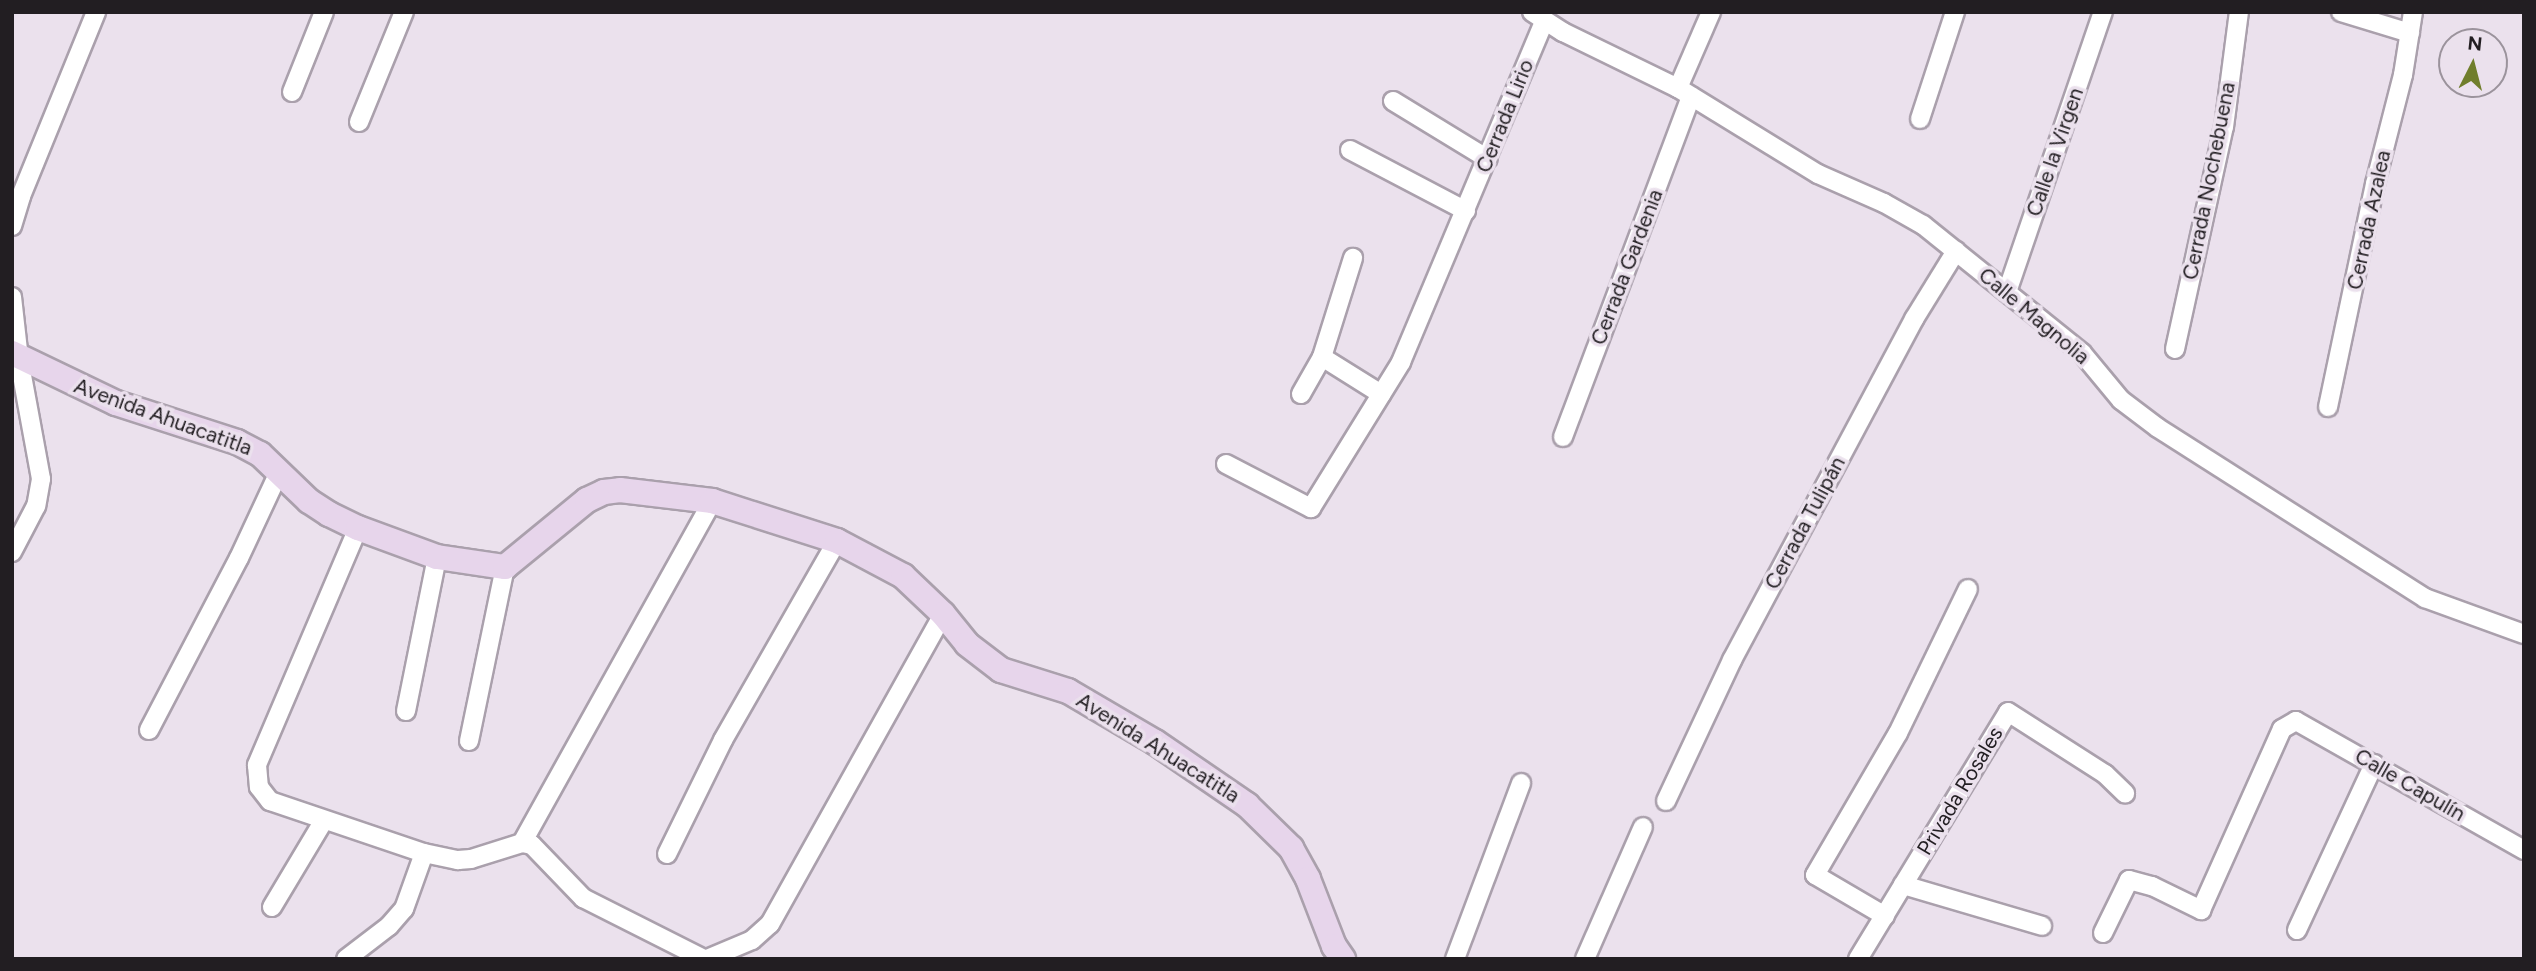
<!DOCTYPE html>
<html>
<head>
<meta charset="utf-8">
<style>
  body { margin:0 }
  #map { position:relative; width:2536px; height:971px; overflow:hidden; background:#ebe1ed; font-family:Figtree,sans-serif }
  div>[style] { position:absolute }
  .roads { filter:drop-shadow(2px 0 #aaa0ac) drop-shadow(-2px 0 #aaa0ac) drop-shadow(0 2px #aaa0ac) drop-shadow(0 -2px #aaa0ac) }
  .street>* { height:18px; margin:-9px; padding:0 9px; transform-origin:9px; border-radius:9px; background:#fff }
  .secondary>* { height:24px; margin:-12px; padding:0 12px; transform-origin:12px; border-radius:12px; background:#e7d5eb }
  span { translate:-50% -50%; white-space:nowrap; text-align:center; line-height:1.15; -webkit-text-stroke:7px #ebe1ed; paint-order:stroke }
  .street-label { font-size:21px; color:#221e22 }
  .frame { position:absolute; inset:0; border:14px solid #221e22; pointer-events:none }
  .north { position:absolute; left:2438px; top:28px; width:70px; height:70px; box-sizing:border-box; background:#ebe1ed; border:2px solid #9b939c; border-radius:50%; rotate:6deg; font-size:19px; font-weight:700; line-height:28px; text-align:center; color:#221e22 }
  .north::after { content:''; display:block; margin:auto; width:24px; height:32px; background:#707e2c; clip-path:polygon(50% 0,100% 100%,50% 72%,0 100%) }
</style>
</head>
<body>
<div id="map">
  <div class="roads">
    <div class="street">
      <div style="left:1532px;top:12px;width:37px;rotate:33deg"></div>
      <div style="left:1563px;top:32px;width:128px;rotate:26deg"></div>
      <div style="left:1678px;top:88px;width:164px;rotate:31.6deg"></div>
      <div style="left:1818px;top:174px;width:72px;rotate:23.7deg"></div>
      <div style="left:1884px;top:203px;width:45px;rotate:29.4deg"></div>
      <div style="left:1923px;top:225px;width:204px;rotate:38.8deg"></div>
      <div style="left:2082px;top:353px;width:61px;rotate:50.3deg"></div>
      <div style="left:2121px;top:400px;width:46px;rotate:37.1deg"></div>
      <div style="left:2158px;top:428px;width:317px;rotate:32.5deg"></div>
      <div style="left:2425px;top:598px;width:105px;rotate:20deg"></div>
      <div style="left:2341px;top:12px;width:72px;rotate:16.9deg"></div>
      <div style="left:1678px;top:88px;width:83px;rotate:-66.5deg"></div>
      <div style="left:292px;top:92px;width:86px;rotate:-68.2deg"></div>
      <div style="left:1393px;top:101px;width:111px;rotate:31.4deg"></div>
      <div style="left:1920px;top:119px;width:113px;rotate:-71.9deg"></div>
      <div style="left:359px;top:122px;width:119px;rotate:-67.8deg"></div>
      <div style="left:1350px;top:150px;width:131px;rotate:27.7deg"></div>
      <div style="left:12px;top:226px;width:31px;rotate:-73deg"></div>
      <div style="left:21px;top:196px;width:199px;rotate:-67.8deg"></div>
      <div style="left:2007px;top:292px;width:296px;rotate:-71.1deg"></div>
      <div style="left:12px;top:297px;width:62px;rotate:83.6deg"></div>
      <div style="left:19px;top:359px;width:122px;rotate:79.6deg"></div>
      <div style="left:41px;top:479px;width:27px;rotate:100deg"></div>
      <div style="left:36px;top:506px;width:52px;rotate:117.6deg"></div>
      <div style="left:2175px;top:349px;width:227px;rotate:-77.6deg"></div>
      <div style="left:2224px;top:127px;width:116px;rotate:-82.6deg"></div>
      <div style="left:1322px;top:357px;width:70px;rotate:32.1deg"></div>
      <div style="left:1301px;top:394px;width:43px;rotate:-60.4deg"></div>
      <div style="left:1322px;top:357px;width:104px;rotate:-72.6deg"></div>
      <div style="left:2328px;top:407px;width:228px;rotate:-78.1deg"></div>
      <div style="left:2375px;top:184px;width:113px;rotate:-75.6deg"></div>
      <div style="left:2403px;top:75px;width:64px;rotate:-81deg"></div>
      <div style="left:1563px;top:437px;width:364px;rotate:-69.4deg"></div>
      <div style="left:1226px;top:464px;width:96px;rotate:27.4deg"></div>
      <div style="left:1311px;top:508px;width:172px;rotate:-58.3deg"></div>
      <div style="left:1401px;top:362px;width:370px;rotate:-67.2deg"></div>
      <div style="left:358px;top:528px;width:258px;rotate:113.1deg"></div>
      <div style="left:257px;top:765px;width:22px;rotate:85deg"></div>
      <div style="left:259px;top:787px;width:18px;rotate:52deg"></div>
      <div style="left:270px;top:801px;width:163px;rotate:18.7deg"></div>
      <div style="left:424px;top:853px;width:35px;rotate:12deg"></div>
      <div style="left:458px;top:860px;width:13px;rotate:-4deg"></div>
      <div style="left:471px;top:859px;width:53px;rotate:-17.4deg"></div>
      <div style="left:522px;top:843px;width:10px;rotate:11deg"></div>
      <div style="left:532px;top:845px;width:74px;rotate:46.1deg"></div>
      <div style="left:583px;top:898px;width:136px;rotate:26.8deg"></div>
      <div style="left:406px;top:711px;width:157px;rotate:-78.6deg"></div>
      <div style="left:149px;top:730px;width:194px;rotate:-62.4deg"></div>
      <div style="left:239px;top:558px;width:97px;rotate:-65deg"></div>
      <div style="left:469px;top:741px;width:178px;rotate:-78.3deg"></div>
      <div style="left:1666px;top:801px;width:156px;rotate:-64.9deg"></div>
      <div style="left:1732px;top:660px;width:387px;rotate:-61.9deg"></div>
      <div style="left:1914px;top:319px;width:80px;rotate:-58.3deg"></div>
      <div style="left:522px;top:843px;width:391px;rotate:-60.9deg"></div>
      <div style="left:667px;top:854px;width:127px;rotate:-63.8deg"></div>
      <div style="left:723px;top:740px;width:229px;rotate:-60.2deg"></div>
      <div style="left:1903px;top:885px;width:202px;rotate:-58.7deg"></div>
      <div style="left:2008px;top:712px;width:115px;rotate:32.6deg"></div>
      <div style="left:2105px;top:774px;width:28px;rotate:44deg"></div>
      <div style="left:272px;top:907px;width:101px;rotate:-59.1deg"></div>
      <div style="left:1885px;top:916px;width:81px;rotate:-149.6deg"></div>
      <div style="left:1815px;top:875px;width:164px;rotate:-59.7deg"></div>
      <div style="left:1898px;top:733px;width:160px;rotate:-64.1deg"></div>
      <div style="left:2297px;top:930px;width:183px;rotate:-65.1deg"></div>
      <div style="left:2103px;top:933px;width:59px;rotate:-63.9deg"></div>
      <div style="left:2129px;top:880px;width:24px;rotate:15deg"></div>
      <div style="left:2152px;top:886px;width:55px;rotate:26.1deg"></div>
      <div style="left:2201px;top:910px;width:198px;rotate:-65.9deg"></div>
      <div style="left:2282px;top:729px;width:16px;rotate:-30deg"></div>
      <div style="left:2296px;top:721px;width:262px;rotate:29.5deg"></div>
      <div style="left:346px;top:959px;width:54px;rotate:-37.5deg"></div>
      <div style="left:389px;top:926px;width:23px;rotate:-49deg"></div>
      <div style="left:404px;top:909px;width:59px;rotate:-70.3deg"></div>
      <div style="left:707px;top:959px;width:49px;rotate:-22.9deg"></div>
      <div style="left:752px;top:940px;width:24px;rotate:-42deg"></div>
      <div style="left:770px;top:924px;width:355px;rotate:-60.8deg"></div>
      <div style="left:1455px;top:959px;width:188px;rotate:-69.4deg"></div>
      <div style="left:1585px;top:959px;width:144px;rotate:-66.3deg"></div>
      <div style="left:1858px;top:959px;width:87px;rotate:-58.7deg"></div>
      <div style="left:1903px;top:885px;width:145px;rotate:16.4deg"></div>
    </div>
    <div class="secondary">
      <div style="left:12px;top:353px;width:115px;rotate:25.7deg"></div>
      <div style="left:116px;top:403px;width:127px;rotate:17.9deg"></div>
      <div style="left:237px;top:442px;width:26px;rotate:28deg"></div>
      <div style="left:260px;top:454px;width:68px;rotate:43.8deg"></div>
      <div style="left:309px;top:501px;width:24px;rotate:33deg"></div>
      <div style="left:329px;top:514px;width:32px;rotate:26deg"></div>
      <div style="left:358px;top:528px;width:84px;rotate:20.2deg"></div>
      <div style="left:437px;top:557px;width:69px;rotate:8.4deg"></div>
      <div style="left:505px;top:567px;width:106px;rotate:-39.3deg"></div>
      <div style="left:587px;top:500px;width:19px;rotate:-25deg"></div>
      <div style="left:604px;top:492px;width:16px;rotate:-7deg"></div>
      <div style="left:620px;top:490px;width:93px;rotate:6.8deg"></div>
      <div style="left:712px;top:501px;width:131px;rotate:17.7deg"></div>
      <div style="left:837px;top:541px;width:75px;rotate:27.9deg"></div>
      <div style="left:903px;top:576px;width:55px;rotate:43.5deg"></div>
      <div style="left:943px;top:614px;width:38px;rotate:51deg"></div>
      <div style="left:967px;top:644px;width:43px;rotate:37.4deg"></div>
      <div style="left:1001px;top:670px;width:70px;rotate:17.4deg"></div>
      <div style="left:1068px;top:691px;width:101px;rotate:30.4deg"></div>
      <div style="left:1155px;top:742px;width:112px;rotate:34.4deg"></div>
      <div style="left:1247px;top:805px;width:62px;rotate:44.3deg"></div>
      <div style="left:1291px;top:848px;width:35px;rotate:61deg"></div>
      <div style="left:1308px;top:879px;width:72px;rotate:68.8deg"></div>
      <div style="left:1334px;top:946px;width:16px;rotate:55deg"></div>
    </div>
  </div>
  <div class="street-label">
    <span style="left:1505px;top:116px;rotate:-68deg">Cerrada Lirio</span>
    <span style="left:2055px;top:152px;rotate:-71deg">Calle la Virgen</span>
    <span style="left:2209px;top:181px;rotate:-79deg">Cerrada Nochebuena</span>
    <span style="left:2369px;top:220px;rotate:-78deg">Cerrada Azalea</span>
    <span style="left:1627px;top:267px;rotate:-69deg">Cerrada Gardenia</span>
    <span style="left:2034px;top:316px;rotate:40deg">Calle Magnolia</span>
    <span style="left:163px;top:417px;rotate:20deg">Avenida Ahuacatitla</span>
    <span style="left:1805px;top:523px;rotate:-62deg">Cerrada Tulipán</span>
    <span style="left:1158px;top:748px;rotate:32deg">Avenida Ahuacatitla</span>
    <span style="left:2410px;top:785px;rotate:30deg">Calle Capulín</span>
    <span style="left:1960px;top:791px;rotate:-59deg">Privada Rosales</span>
  </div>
  <div class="frame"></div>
  <div class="north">N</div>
</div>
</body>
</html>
